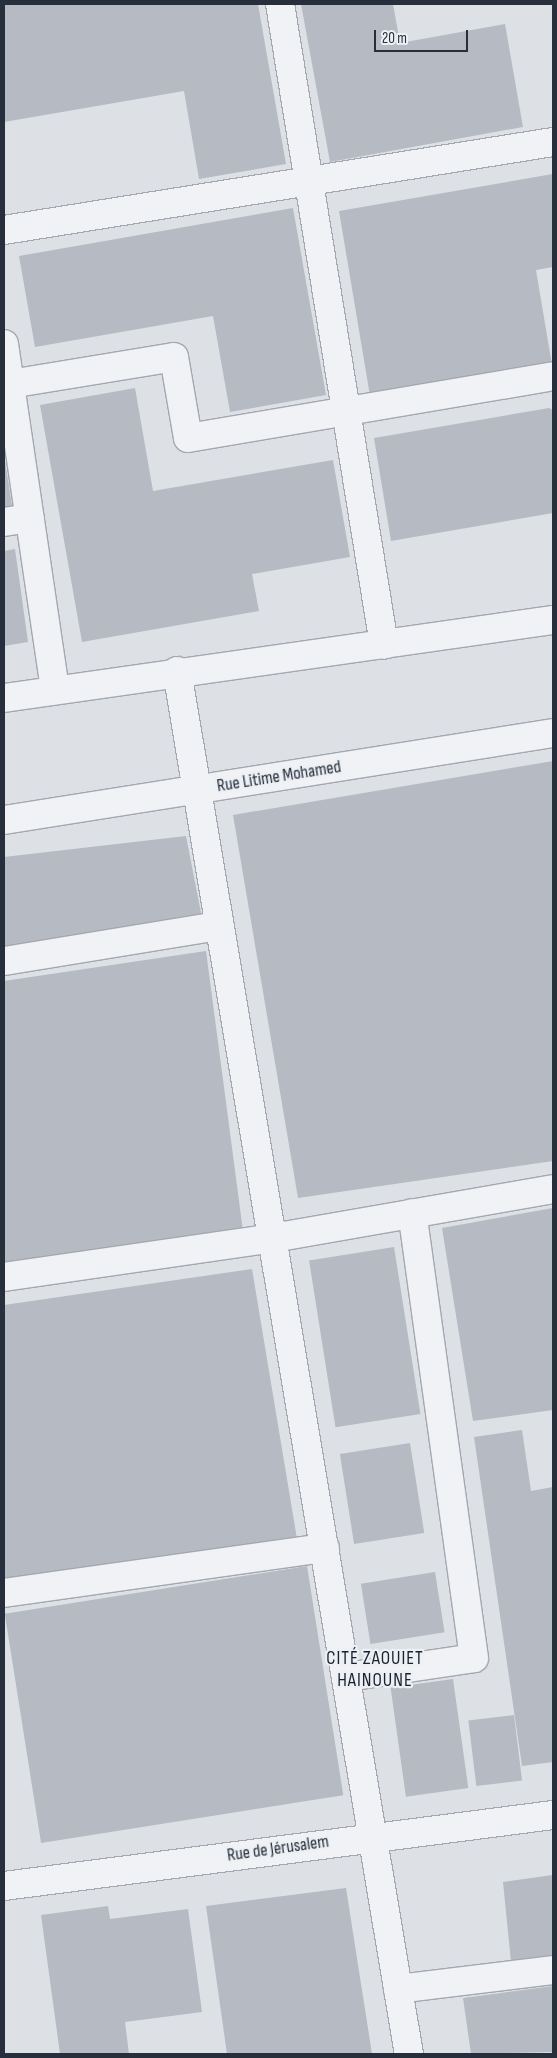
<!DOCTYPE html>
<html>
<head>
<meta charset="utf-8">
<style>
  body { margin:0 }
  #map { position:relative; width:557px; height:2058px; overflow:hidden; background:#dde1e6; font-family:"Sofia Sans Condensed",sans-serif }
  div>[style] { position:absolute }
  .building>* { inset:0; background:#b5bac3; transform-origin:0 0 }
  .roads { filter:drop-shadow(1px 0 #a3a8b0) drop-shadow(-1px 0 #a3a8b0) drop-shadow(0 1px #a3a8b0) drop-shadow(0 -1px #a3a8b0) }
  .minor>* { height:28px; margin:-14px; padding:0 14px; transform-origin:14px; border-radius:14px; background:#f0f2f5 }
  span { translate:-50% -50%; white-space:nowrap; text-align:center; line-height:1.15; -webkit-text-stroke:4.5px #ecf0f4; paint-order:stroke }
  .street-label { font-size:18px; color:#272f3c }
  .neighbourhood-label { font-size:19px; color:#1a202d; letter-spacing:1px }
  .frame { position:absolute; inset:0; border:5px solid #272f3c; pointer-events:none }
  .scale { position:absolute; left:374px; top:30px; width:94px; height:22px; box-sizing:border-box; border:2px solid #272f3c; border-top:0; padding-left:6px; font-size:15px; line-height:18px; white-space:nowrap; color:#272f3c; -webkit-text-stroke:4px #ecf0f4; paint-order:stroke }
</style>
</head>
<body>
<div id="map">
  <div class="building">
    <div style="clip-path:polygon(4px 4px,258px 4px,286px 164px,199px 179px,184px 91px,4px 122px)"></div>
    <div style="clip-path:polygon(301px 4px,393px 4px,400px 43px,505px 24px,523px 127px,330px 162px)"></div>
    <div style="clip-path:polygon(553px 174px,553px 267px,536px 270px,552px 365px,370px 396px,339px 211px)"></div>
    <div style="clip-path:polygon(293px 208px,326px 395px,230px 412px,213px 316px,35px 347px,19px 256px)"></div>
    <div style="clip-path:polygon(135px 388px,153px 491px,333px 460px,350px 557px,252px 574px,259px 611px,82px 642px,40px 405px)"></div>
    <div style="clip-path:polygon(549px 408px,553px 410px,553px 513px,391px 541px,374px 438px)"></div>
    <div style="clip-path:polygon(5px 461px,12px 506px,4px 508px,4px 462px)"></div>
    <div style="clip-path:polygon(15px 549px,28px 642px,4px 646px,4px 551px)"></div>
    <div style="clip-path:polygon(553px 761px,553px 1161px,298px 1198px,233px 815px)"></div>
    <div style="clip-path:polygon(186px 836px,202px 918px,4px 948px,4px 857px)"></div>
    <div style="clip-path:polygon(206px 951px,243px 1231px,4px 1265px,4px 981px)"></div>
    <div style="clip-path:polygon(553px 1208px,553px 1410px,473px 1421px,442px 1228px)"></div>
    <div style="left:394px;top:1247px;width:169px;height:86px;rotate:81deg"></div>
    <div style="clip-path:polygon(252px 1269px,297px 1539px,4px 1581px,4px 1305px)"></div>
    <div style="clip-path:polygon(522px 1430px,531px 1491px,553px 1487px,553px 1762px,522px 1766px,474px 1437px)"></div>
    <div style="left:410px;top:1443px;width:91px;height:71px;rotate:81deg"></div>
    <div style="left:307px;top:1566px;width:232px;height:306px;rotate:81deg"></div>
    <div style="left:435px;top:1572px;width:61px;height:75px;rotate:81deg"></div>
    <div style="left:453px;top:1679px;width:110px;height:63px;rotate:82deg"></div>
    <div style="left:514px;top:1715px;width:66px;height:46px;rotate:83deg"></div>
    <div style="clip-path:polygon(553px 1875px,553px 1956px,511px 1962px,503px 1882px)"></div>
    <div style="clip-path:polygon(346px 1888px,372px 2054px,227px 2054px,206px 1906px)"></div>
    <div style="clip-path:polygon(108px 1906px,110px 1919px,188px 1909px,202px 2012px,125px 2022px,129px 2054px,60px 2054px,41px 1915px)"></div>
    <div style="clip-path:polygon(553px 1986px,553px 2052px,471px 2054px,463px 1998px)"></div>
  </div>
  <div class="roads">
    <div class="minor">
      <div style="left:280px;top:4px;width:649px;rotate:80.78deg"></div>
      <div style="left:4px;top:230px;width:556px;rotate:-9.11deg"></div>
      <div style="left:4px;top:344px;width:350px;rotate:81.6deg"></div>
      <div style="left:10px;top:384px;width:166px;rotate:-9.3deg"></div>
      <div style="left:174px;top:357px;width:82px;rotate:80.2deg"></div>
      <div style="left:188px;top:438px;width:370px;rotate:-9.6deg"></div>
      <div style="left:4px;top:522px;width:26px;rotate:-9deg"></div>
      <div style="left:177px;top:671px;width:1402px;rotate:80.48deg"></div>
      <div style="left:4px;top:698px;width:555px;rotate:-8.09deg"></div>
      <div style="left:4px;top:820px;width:556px;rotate:-9deg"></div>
      <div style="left:4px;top:961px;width:216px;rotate:-9.3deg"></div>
      <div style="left:4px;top:1277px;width:272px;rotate:-8.2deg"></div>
      <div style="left:273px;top:1238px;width:284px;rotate:-9.9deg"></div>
      <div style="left:4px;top:1593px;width:324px;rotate:-8deg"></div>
      <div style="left:346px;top:1677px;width:129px;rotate:-8.4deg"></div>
      <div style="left:474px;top:1658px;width:449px;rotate:-97.9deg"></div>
      <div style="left:4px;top:1886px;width:554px;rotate:-7.37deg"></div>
      <div style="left:398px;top:1989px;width:156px;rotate:-7deg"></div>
    </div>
  </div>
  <div class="street-label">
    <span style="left:279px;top:777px;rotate:-9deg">Rue Litime Mohamed</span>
    <span style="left:278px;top:1849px;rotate:-8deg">Rue de Jérusalem</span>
  </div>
  <div class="neighbourhood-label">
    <span style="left:375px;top:1670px">CITÉ ZAOUIET<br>HAINOUNE</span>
  </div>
  <div class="frame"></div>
  <div class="scale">20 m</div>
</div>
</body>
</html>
